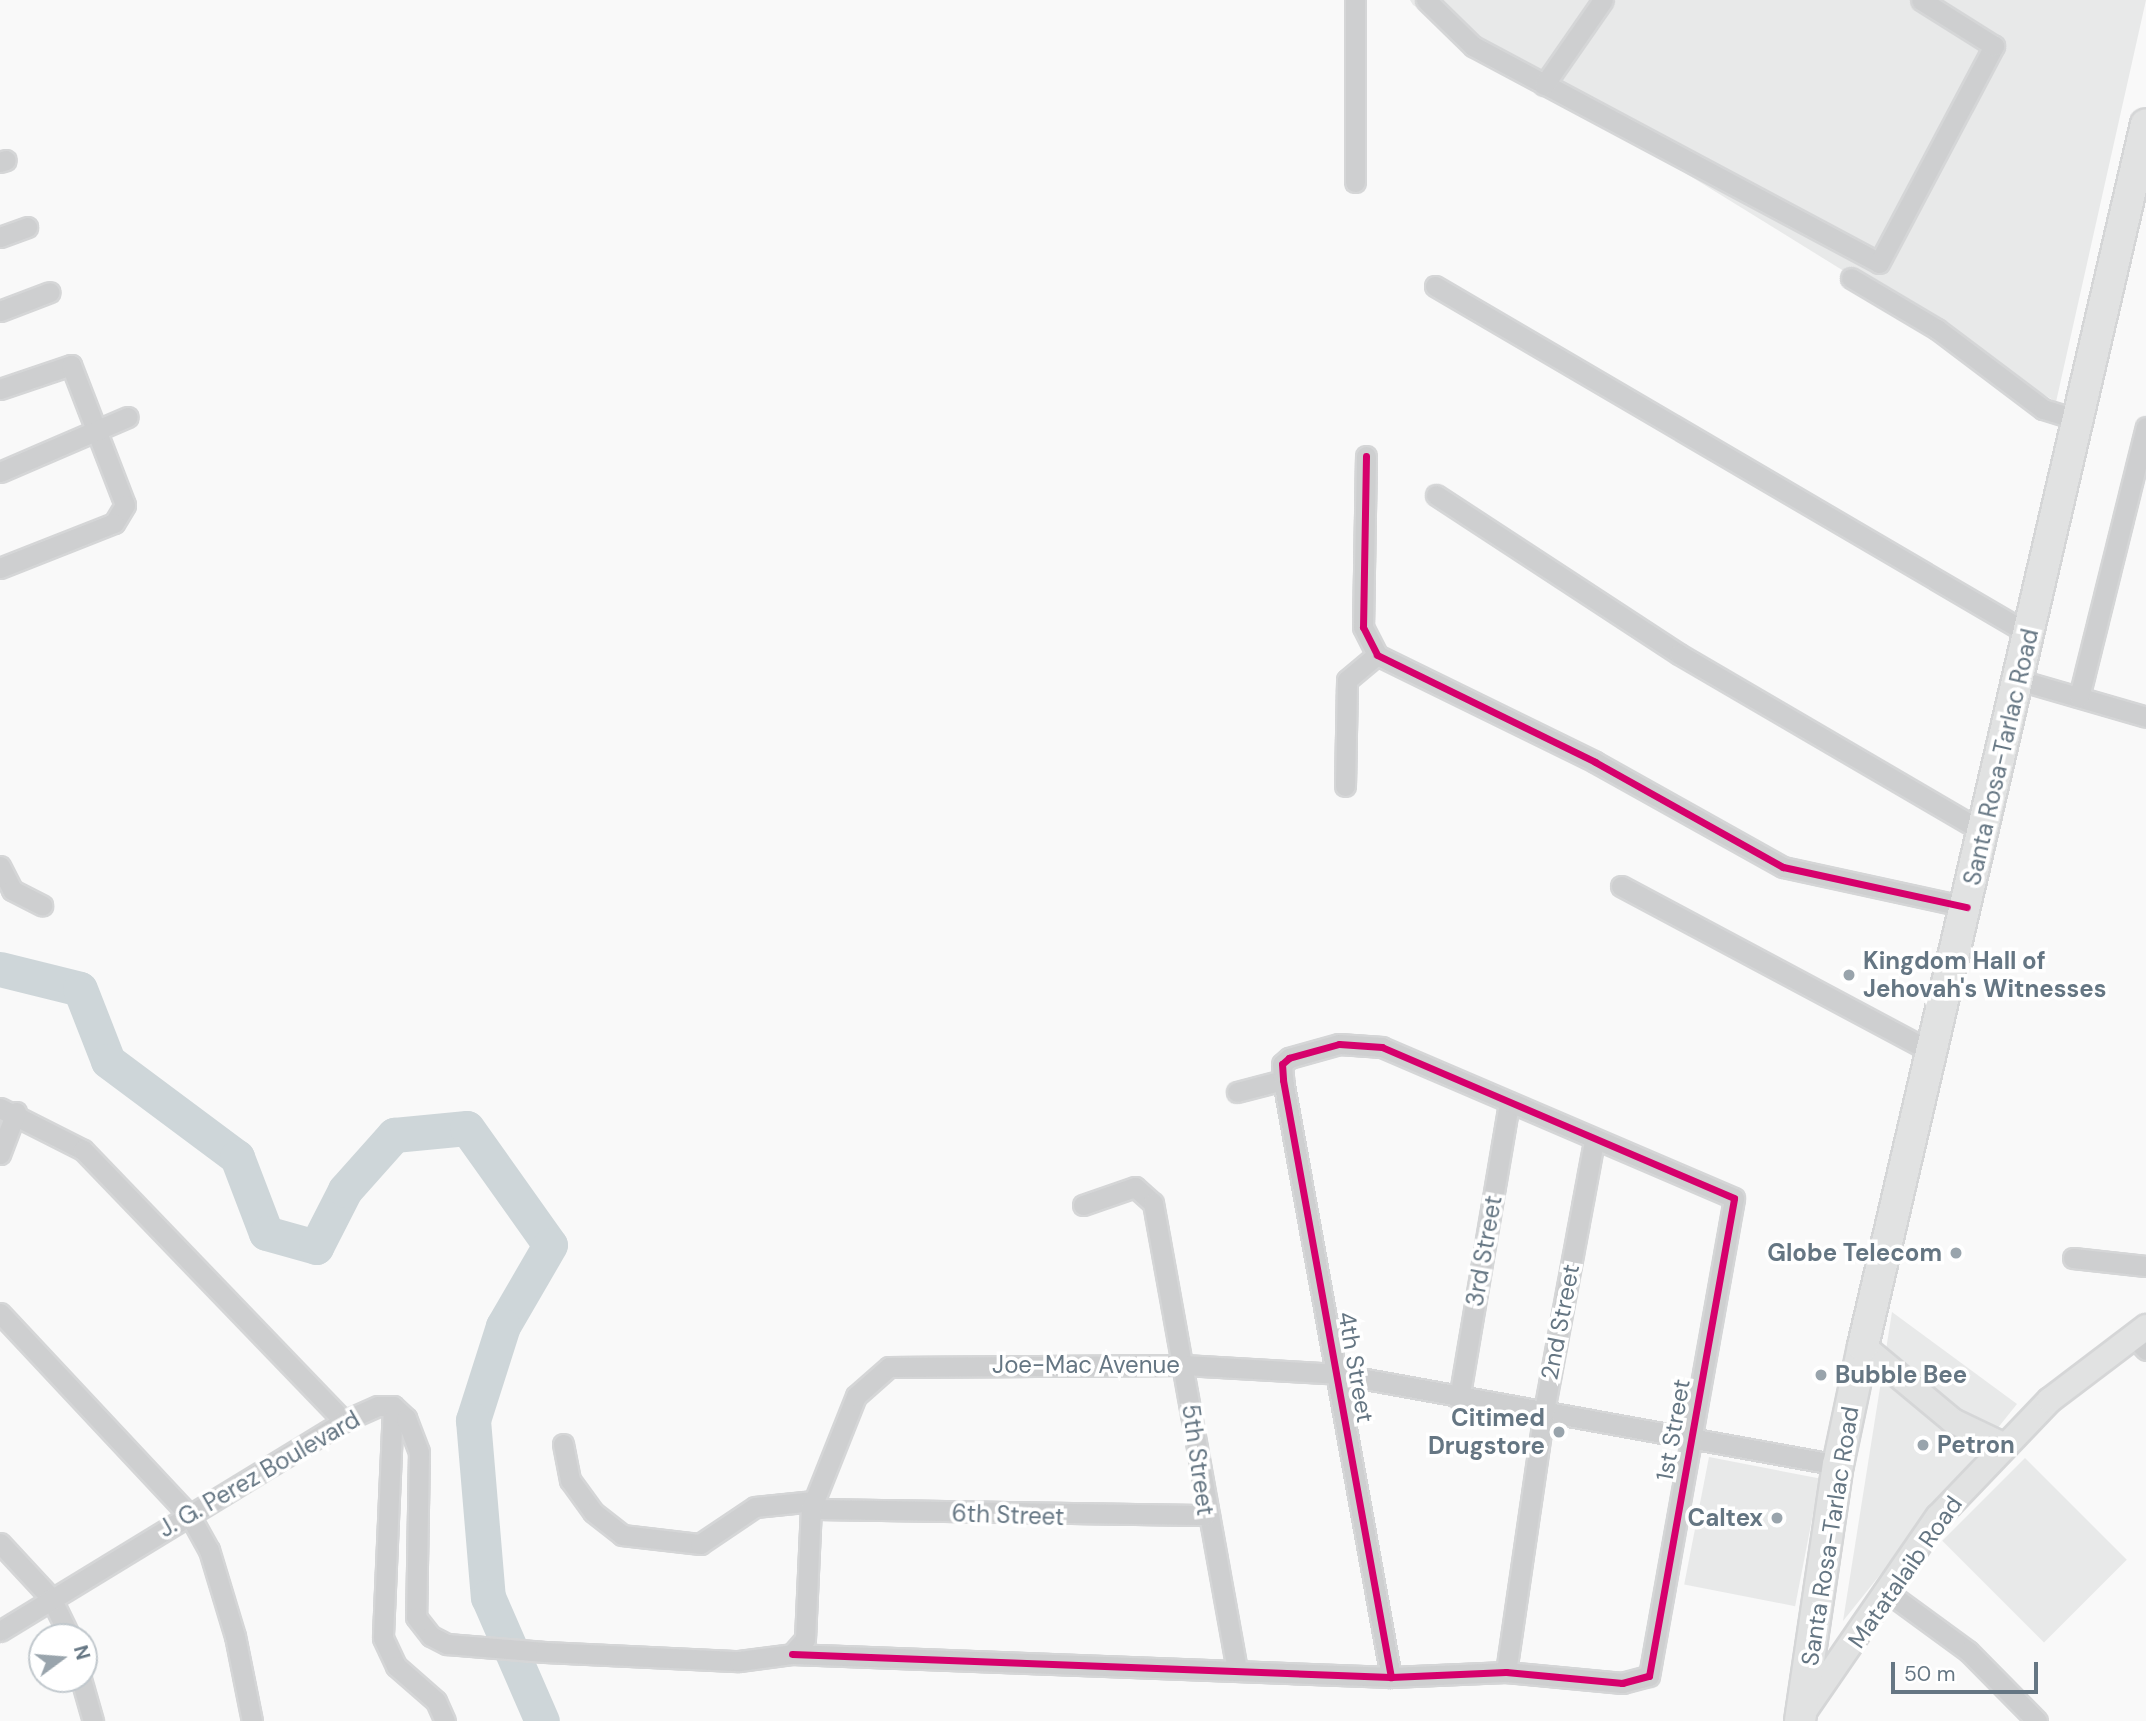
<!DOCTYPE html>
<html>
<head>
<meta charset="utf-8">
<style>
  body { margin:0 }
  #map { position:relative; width:2146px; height:1721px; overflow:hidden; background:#f9f9f9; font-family:"DM Sans",sans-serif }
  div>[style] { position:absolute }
  .built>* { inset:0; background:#e8e9e9; transform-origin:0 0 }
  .river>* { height:35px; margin:-17.5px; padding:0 17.5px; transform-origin:17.5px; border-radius:17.5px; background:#ced6d9 }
  .roads { filter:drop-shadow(2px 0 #d5d6d7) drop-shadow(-2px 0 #d5d6d7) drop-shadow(0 2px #d5d6d7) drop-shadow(0 -2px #d5d6d7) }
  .minor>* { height:19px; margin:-9.5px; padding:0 9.5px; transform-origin:9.5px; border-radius:9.5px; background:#cecfd0 }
  .major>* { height:24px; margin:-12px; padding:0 12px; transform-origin:12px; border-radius:12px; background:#e1e2e2 }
  .highway>* { height:30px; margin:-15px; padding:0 15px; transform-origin:15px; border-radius:15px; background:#e1e2e2 }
  .cycleway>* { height:7px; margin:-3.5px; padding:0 3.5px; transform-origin:3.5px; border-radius:3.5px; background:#d6006c }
  .dots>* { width:19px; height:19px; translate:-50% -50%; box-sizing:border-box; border:4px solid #fff; border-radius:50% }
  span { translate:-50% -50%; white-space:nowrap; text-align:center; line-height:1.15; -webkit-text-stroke:7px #fff; paint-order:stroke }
  .street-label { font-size:24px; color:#657683 }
  .poi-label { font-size:24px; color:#657683; font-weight:700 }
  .left { translate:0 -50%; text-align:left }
  .right { translate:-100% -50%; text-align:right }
  .north { position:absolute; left:28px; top:1623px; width:70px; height:70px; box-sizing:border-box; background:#fff; border:2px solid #c1c8cd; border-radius:50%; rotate:74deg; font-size:19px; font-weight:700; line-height:28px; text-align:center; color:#657683 }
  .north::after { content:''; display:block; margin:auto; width:24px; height:32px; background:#99a4ac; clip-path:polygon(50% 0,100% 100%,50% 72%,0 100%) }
  .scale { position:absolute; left:1891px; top:1662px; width:147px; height:32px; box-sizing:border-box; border:4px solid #657683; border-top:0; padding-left:9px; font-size:21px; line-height:24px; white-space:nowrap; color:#657683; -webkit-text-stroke:5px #fff; paint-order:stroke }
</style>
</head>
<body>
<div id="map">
  <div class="built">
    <div style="clip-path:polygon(1410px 0,2146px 0,2056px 402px,1413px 5px)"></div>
    <div style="clip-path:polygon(1892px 1312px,2017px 1404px,1843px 1621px)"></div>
    <div style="left:1709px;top:1457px;width:113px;height:130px;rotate:11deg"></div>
    <div style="left:2025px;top:1458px;width:144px;height:117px;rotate:45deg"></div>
  </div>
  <div class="river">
    <div style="left:0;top:969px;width:82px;rotate:14deg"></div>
    <div style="left:80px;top:989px;width:77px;rotate:68.7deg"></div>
    <div style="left:108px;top:1061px;width:161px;rotate:36.7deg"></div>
    <div style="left:237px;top:1157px;width:81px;rotate:69.1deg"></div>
    <div style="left:266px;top:1233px;width:52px;rotate:15.6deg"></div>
    <div style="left:316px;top:1247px;width:64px;rotate:-63deg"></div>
    <div style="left:345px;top:1190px;width:74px;rotate:-48.3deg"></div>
    <div style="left:394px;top:1135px;width:73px;rotate:-5.5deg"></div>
    <div style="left:467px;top:1128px;width:143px;rotate:54.6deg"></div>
    <div style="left:550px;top:1245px;width:94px;rotate:120.1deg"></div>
    <div style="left:503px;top:1326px;width:99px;rotate:107.7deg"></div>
    <div style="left:473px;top:1420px;width:178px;rotate:85.2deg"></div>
    <div style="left:488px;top:1597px;width:135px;rotate:66.5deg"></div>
  </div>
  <div class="roads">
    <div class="minor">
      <div style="left:1355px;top:0;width:182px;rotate:90deg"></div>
      <div style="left:1426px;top:0;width:66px;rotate:44.4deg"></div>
      <div style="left:1473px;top:46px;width:460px;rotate:28.1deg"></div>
      <div style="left:1879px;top:263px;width:246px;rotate:-62.1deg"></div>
      <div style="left:1994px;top:46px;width:86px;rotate:-147.8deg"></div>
      <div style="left:1544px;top:85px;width:103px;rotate:-55.2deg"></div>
      <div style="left:0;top:162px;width:6px;rotate:-18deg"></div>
      <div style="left:0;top:237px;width:29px;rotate:-20deg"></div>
      <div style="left:1851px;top:278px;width:100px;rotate:30.7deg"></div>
      <div style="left:1937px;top:329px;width:133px;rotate:37deg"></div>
      <div style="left:2043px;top:409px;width:38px;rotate:17deg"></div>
      <div style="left:1435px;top:286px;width:688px;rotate:30.36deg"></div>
      <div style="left:0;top:311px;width:53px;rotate:-20.8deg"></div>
      <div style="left:0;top:389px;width:75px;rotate:-18.7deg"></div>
      <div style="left:71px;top:365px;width:150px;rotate:68.9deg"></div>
      <div style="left:125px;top:505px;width:21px;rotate:121deg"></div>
      <div style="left:114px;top:523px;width:123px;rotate:158.5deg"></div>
      <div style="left:1366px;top:456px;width:171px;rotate:91deg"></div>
      <div style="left:1363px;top:627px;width:31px;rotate:63deg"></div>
      <div style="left:1377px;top:655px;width:243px;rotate:26.1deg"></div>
      <div style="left:1595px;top:762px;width:215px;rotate:29.2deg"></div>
      <div style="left:1783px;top:867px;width:188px;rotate:12.3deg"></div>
      <div style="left:0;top:472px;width:139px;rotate:-23.3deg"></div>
      <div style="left:1436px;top:495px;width:290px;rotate:33.2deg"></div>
      <div style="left:1679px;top:654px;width:355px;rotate:30.3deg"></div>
      <div style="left:2019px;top:680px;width:132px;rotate:16.2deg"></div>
      <div style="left:2079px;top:697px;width:278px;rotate:-76.1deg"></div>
      <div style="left:1345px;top:786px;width:106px;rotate:-88.9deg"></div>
      <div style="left:1347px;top:680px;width:39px;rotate:-40deg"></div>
      <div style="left:0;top:866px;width:27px;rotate:63deg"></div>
      <div style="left:12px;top:890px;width:34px;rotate:27deg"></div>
      <div style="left:1621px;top:886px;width:355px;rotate:28.1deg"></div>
      <div style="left:1237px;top:1092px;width:48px;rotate:-14.6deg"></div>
      <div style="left:0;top:1108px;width:93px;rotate:26.8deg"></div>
      <div style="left:83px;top:1150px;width:376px;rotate:46.1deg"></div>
      <div style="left:0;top:1154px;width:45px;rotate:-69.1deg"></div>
      <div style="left:1083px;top:1205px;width:55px;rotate:-19.1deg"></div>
      <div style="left:1135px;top:1187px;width:24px;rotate:42deg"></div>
      <div style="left:1153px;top:1203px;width:475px;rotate:79.8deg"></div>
      <div style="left:2073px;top:1258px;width:73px;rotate:6.3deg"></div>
      <div style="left:0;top:1313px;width:278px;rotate:46.9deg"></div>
      <div style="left:190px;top:1516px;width:39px;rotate:61deg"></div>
      <div style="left:209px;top:1550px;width:90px;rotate:73.2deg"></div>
      <div style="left:235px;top:1636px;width:87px;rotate:78.7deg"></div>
      <div style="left:2133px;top:1336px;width:19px;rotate:47deg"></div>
      <div style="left:1459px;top:1399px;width:301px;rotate:-80.4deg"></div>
      <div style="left:393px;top:1406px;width:232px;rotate:92.5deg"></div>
      <div style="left:383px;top:1638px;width:31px;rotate:65deg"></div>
      <div style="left:396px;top:1666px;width:53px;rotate:41.2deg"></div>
      <div style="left:436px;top:1701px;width:22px;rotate:66deg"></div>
      <div style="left:563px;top:1444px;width:37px;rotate:79deg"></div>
      <div style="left:570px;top:1480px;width:39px;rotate:54deg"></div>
      <div style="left:593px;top:1512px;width:37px;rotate:38deg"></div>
      <div style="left:622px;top:1535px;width:79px;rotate:6.6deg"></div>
      <div style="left:700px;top:1544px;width:66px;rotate:-33.9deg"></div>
      <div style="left:755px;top:1507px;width:59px;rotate:-5.8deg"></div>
      <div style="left:811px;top:1509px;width:394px;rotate:0.9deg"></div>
      <div style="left:0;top:1543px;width:75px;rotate:47.2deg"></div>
      <div style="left:51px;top:1598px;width:43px;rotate:64deg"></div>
      <div style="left:1890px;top:1594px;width:97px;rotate:36.2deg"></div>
      <div style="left:1968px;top:1651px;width:98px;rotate:45.4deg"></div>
      <div style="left:0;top:1631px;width:403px;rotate:-31.4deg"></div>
      <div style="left:344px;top:1421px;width:37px;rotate:-24deg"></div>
      <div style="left:378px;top:1406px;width:15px"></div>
      <div style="left:393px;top:1406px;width:18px;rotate:43deg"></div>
      <div style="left:406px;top:1418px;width:36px;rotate:69deg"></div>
      <div style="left:419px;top:1452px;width:165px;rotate:91deg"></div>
      <div style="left:416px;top:1617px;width:24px;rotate:52deg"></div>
      <div style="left:431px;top:1636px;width:18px;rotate:27deg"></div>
      <div style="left:447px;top:1644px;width:98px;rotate:4.7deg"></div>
      <div style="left:545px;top:1652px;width:194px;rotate:2.7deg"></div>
      <div style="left:739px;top:1661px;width:53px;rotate:-7.5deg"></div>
      <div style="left:792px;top:1654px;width:20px;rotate:-49deg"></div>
      <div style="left:805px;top:1639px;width:130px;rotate:-87.4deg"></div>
      <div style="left:811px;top:1509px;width:122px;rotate:-68.3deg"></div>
      <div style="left:856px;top:1396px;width:44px;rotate:-41.3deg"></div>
      <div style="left:889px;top:1367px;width:295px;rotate:-0.4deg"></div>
      <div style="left:1184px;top:1365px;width:154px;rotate:3.3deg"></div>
      <div style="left:1338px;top:1374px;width:508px;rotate:10.31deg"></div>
      <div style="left:792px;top:1654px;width:599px;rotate:2.2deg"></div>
      <div style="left:1391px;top:1677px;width:115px;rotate:-2.5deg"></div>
      <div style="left:1506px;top:1672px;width:117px;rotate:5.4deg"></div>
      <div style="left:1622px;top:1683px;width:28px;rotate:-15deg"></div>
      <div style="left:1649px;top:1676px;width:485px;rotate:-79.9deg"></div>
      <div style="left:1734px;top:1198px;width:383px;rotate:-156.8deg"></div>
      <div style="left:1382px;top:1047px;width:43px;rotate:-176deg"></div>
      <div style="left:1339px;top:1044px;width:52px;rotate:164.4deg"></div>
      <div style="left:1289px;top:1058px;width:9px;rotate:139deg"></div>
      <div style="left:1282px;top:1064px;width:16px;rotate:86deg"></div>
      <div style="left:1283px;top:1080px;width:607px;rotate:79.75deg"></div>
      <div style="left:1506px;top:1672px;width:264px;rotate:-81.7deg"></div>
      <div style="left:1544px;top:1411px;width:276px;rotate:-79.5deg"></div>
      <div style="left:81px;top:1679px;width:44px;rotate:74.1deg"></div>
    </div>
    <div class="major">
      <div style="left:1863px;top:1346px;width:117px;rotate:39.8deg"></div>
      <div style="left:1953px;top:1421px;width:55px;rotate:25.6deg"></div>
      <div style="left:1801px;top:1716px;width:242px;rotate:-55.5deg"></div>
      <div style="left:1938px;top:1517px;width:162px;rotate:-46.3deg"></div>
      <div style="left:2050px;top:1400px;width:121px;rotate:-37.2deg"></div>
    </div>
    <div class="highway">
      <div style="left:1800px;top:1721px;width:259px;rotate:-81.6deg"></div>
      <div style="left:1838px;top:1465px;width:122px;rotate:-78.1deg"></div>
      <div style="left:1863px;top:1346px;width:1254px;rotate:-76.96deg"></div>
    </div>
  </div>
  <div class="cycleway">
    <div style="left:1366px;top:456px;width:171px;rotate:91deg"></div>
    <div style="left:1363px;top:627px;width:31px;rotate:63deg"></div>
    <div style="left:1377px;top:655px;width:243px;rotate:26.1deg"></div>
    <div style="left:1595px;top:762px;width:215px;rotate:29.2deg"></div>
    <div style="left:1783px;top:867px;width:188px;rotate:12.3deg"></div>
    <div style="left:792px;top:1654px;width:599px;rotate:2.2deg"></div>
    <div style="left:1391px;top:1677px;width:115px;rotate:-2.5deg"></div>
    <div style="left:1506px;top:1672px;width:117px;rotate:5.4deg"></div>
    <div style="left:1622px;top:1683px;width:28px;rotate:-15deg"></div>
    <div style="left:1649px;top:1676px;width:485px;rotate:-79.9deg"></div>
    <div style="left:1734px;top:1198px;width:383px;rotate:-156.8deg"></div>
    <div style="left:1382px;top:1047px;width:43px;rotate:-176deg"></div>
    <div style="left:1339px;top:1044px;width:52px;rotate:164.4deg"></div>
    <div style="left:1289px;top:1058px;width:9px;rotate:139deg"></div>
    <div style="left:1282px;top:1064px;width:16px;rotate:86deg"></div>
    <div style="left:1283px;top:1080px;width:607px;rotate:79.75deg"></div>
  </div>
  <div class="dots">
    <div style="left:1849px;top:975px;background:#99a4ac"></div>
    <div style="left:1956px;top:1253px;background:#99a4ac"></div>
    <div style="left:1821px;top:1375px;background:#99a4ac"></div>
    <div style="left:1559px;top:1432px;background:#99a4ac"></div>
    <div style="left:1923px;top:1445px;background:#99a4ac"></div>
    <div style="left:1777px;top:1518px;background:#99a4ac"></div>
  </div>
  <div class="street-label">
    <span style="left:2001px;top:757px;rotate:-77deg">Santa Rosa-Tarlac Road</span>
    <span style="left:1484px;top:1251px;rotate:-80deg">3rd Street</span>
    <span style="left:1560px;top:1322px;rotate:-79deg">2nd Street</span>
    <span style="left:1086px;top:1365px">Joe-Mac Avenue</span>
    <span style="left:1356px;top:1367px;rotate:80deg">4th Street</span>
    <span style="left:1673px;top:1430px;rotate:-80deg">1st Street</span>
    <span style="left:1198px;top:1460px;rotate:82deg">5th Street</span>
    <span style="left:259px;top:1474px;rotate:-30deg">J. G. Perez Boulevard</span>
    <span style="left:1008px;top:1515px;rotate:2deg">6th Street</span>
    <span style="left:1830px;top:1536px;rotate:-81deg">Santa Rosa-Tarlac Road</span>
    <span style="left:1905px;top:1572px;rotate:-55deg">Matatalaib Road</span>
  </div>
  <div class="poi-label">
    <span class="left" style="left:1863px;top:975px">Kingdom Hall of<br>Jehovah's Witnesses</span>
    <span class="right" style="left:1942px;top:1253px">Globe Telecom</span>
    <span class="left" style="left:1835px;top:1375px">Bubble Bee</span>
    <span class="right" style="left:1545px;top:1432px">Citimed<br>Drugstore</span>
    <span class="left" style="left:1937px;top:1445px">Petron</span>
    <span class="right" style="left:1763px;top:1518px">Caltex</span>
  </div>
  <div class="north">N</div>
  <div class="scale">50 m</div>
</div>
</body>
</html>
